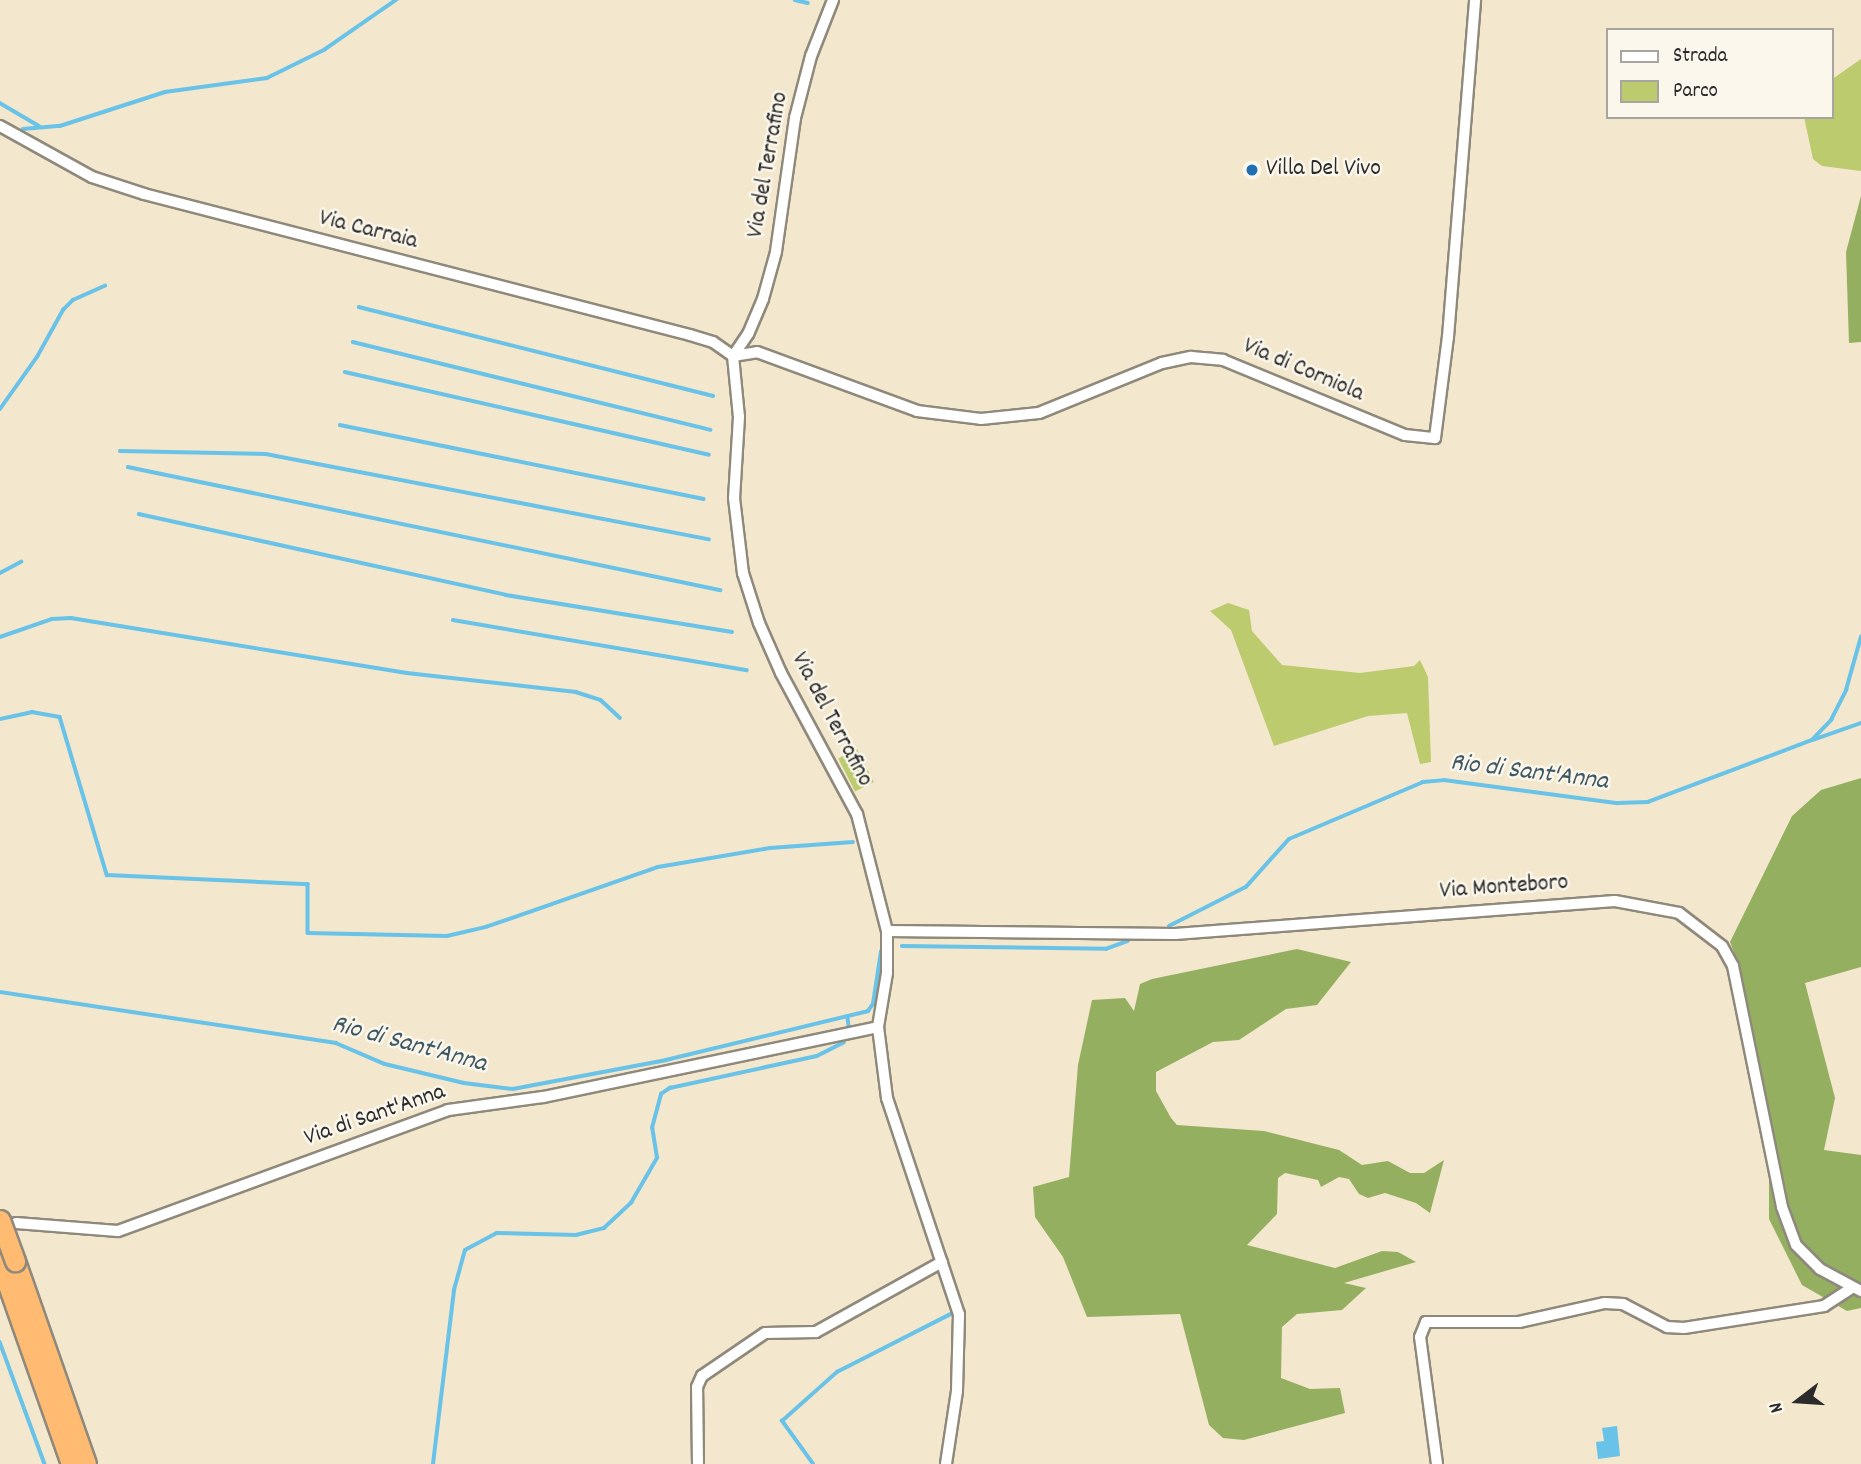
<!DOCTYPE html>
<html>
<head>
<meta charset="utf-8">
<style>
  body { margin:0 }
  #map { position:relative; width:1861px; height:1464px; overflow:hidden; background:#f3e7cd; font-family:Dekko,sans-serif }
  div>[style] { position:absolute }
  .green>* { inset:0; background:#bccb6d; transform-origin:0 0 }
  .forest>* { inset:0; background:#95af60 }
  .water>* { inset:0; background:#69c2e7 }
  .stream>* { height:3.5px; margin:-1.75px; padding:0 1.75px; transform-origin:1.75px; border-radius:1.75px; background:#69c2e7 }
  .roads { filter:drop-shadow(2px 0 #8f897c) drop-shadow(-2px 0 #8f897c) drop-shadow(0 2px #8f897c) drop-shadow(0 -2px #8f897c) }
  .street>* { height:10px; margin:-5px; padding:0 5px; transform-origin:5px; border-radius:5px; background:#fff }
  .highway>* { height:19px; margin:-9.5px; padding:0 9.5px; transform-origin:9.5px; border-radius:9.5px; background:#ffbb71 }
  .bridges { filter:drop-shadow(2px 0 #8f897c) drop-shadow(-2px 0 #8f897c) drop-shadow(0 2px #8f897c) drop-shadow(0 -2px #8f897c) }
  .highway-bridge>* { height:19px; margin:-9.5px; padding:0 9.5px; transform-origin:9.5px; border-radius:9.5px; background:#ffbb71 }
  .dots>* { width:19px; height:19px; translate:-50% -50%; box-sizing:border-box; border:4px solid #fbf7ec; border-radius:50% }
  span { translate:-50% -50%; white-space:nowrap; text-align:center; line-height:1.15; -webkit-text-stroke:5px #fbf7ec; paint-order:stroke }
  .street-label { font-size:24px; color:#2b2b2b }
  .poi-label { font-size:24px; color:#2b2b2b }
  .left { translate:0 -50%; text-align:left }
  .water-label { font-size:26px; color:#3e5863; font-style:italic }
  .legend { position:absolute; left:1606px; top:28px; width:228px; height:91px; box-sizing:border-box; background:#fbf7ec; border:2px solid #a8a59f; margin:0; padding:9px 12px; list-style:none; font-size:21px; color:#2b2b2b }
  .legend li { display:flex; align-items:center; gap:14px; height:35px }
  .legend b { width:35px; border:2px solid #a8a59f }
  .north { position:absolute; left:1763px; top:1366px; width:70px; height:70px; -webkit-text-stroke:5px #fbf7ec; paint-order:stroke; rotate:253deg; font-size:19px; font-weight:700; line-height:28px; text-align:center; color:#2b2b2b }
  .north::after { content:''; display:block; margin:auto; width:24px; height:32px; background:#2b2b2b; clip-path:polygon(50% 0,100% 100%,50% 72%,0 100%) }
</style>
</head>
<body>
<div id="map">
  <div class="green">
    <div style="clip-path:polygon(1861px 59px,1861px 171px,1822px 166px,1813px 159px,1804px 117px,1831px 117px,1831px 80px)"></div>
    <div style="clip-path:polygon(1228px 603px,1249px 610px,1252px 631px,1282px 665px,1360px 673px,1414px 666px,1420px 660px,1428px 677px,1431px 762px,1420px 764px,1407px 713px,1368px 716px,1274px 746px,1231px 630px,1210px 611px)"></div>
    <div style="left:857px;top:749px;width:37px;height:21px;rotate:63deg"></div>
  </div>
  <div class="forest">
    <div style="clip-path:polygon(1861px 196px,1861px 342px,1849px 343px,1846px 252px)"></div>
    <div style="clip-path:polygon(1861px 778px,1861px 967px,1805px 983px,1835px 1098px,1824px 1150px,1861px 1155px,1861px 1308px,1847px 1311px,1802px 1285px,1769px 1219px,1769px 1175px,1740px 967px,1730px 942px,1792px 816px,1821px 790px)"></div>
    <div style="clip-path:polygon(1297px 949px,1351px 962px,1317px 1005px,1286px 1009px,1239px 1040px,1213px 1042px,1156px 1072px,1156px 1091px,1171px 1118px,1177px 1125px,1264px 1131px,1339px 1150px,1362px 1165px,1388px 1161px,1410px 1173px,1424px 1173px,1444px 1160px,1430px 1213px,1416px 1203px,1385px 1193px,1368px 1198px,1359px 1194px,1349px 1179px,1339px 1177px,1321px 1187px,1318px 1180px,1285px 1173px,1278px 1178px,1277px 1214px,1247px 1245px,1335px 1268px,1382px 1251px,1398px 1252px,1416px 1262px,1344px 1283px,1366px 1288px,1342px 1310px,1297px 1314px,1282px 1327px,1281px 1378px,1310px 1389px,1340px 1388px,1345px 1413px,1244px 1440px,1223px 1438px,1209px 1425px,1180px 1314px,1087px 1317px,1063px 1257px,1035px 1217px,1033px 1187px,1069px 1177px,1078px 1065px,1092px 1000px,1125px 998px,1134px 1011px,1140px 984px,1152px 979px)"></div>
  </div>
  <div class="water">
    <div style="clip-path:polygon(1617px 1426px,1620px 1456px,1598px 1459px,1596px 1442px,1604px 1441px,1602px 1428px)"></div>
  </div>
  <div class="stream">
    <div style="left:795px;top:0;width:13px;rotate:13deg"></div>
    <div style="left:0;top:103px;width:45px;rotate:30.5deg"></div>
    <div style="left:23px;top:129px;width:37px;rotate:-5deg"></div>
    <div style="left:60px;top:126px;width:110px;rotate:-17.9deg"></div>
    <div style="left:165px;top:92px;width:103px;rotate:-7.8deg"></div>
    <div style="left:267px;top:78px;width:64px;rotate:-26.2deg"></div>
    <div style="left:324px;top:50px;width:88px;rotate:-34.8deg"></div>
    <div style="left:359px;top:307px;width:365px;rotate:14.1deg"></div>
    <div style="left:353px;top:342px;width:368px;rotate:13.8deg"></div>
    <div style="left:345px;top:372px;width:373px;rotate:12.8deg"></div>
    <div style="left:0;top:409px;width:64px;rotate:-54.6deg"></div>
    <div style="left:37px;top:357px;width:54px;rotate:-61deg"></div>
    <div style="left:63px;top:310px;width:14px;rotate:-45deg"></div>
    <div style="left:73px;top:300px;width:35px;rotate:-24deg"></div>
    <div style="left:340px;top:425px;width:371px;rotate:11.5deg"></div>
    <div style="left:120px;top:451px;width:146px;rotate:1.2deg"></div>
    <div style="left:266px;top:454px;width:451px;rotate:10.9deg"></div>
    <div style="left:128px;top:467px;width:605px;rotate:11.74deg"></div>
    <div style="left:139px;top:514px;width:376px;rotate:12.4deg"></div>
    <div style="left:506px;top:595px;width:229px;rotate:9.3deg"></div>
    <div style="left:0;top:573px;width:24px;rotate:-28deg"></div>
    <div style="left:453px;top:620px;width:298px;rotate:9.7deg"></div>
    <div style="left:0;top:637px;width:55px;rotate:-19.1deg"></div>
    <div style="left:52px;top:619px;width:19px;rotate:-3deg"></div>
    <div style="left:71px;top:618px;width:340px;rotate:9.3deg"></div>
    <div style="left:407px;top:673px;width:170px;rotate:6.4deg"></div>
    <div style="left:576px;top:692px;width:26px;rotate:18deg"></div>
    <div style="left:601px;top:700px;width:26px;rotate:43deg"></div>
    <div style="left:0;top:719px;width:33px;rotate:-12deg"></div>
    <div style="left:32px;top:712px;width:28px;rotate:10deg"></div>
    <div style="left:60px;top:717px;width:165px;rotate:73.4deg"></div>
    <div style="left:107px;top:875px;width:201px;rotate:2.6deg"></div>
    <div style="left:308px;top:884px;width:49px;rotate:90deg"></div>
    <div style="left:308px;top:933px;width:139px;rotate:1.2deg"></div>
    <div style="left:447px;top:936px;width:40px;rotate:-13deg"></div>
    <div style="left:486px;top:927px;width:182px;rotate:-19.2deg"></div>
    <div style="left:658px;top:867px;width:114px;rotate:-9.6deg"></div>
    <div style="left:770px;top:848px;width:83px;rotate:-4.1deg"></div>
    <div style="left:1813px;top:740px;width:51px;rotate:-19.5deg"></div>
    <div style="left:1169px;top:926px;width:86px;rotate:-26.9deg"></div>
    <div style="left:1246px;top:887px;width:64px;rotate:-48.1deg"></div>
    <div style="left:1289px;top:839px;width:146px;rotate:-23deg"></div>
    <div style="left:1423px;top:782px;width:21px;rotate:-5deg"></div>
    <div style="left:1444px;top:780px;width:175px;rotate:7.6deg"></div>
    <div style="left:1617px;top:803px;width:31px;rotate:-2deg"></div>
    <div style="left:1648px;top:802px;width:175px;rotate:-20.7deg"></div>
    <div style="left:1812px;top:740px;width:28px;rotate:-46deg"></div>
    <div style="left:1831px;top:720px;width:34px;rotate:-63deg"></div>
    <div style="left:1846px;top:690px;width:55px;rotate:-74.2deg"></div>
    <div style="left:902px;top:946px;width:204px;rotate:0.8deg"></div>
    <div style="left:1106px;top:949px;width:23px;rotate:-20deg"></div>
    <div style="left:0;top:992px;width:340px;rotate:8.6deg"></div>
    <div style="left:336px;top:1043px;width:53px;rotate:23.2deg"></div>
    <div style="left:385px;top:1064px;width:81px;rotate:13.5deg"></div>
    <div style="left:464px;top:1083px;width:49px;rotate:7deg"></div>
    <div style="left:513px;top:1089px;width:156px;rotate:-10.7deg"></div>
    <div style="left:666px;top:1060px;width:208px;rotate:-13.6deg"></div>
    <div style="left:868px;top:1011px;width:9px;rotate:-54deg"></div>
    <div style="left:873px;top:1004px;width:53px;rotate:-81.3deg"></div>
    <div style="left:848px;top:1018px;width:8px;rotate:83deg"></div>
    <div style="left:0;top:1342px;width:130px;rotate:69.8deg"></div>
    <div style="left:433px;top:1464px;width:175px;rotate:-83.1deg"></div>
    <div style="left:454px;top:1290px;width:41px;rotate:-74.6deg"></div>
    <div style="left:465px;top:1250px;width:36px;rotate:-28deg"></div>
    <div style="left:497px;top:1233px;width:79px;rotate:1.5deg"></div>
    <div style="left:576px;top:1235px;width:29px;rotate:-14deg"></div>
    <div style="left:604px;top:1228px;width:37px;rotate:-43deg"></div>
    <div style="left:631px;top:1203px;width:52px;rotate:-60deg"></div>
    <div style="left:657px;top:1158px;width:30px;rotate:-99deg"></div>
    <div style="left:652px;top:1128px;width:35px;rotate:-75deg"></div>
    <div style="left:661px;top:1094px;width:11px;rotate:-34deg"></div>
    <div style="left:670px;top:1088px;width:150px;rotate:-12.3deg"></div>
    <div style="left:817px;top:1056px;width:30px;rotate:-27deg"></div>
    <div style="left:813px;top:1464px;width:53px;rotate:-125.8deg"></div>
    <div style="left:782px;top:1421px;width:74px;rotate:-41.7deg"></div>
    <div style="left:837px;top:1372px;width:128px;rotate:-27deg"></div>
  </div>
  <div class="roads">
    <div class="street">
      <div style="left:833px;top:0;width:60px;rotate:111.4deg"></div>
      <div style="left:811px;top:56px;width:64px;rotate:104.5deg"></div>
      <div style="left:795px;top:118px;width:135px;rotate:98.1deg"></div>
      <div style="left:776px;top:252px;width:49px;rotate:105.5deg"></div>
      <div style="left:763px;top:299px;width:38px;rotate:113deg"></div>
      <div style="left:748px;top:334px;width:27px;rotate:124deg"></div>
      <div style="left:733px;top:356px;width:61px;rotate:84.4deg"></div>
      <div style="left:739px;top:417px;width:81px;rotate:93.5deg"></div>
      <div style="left:734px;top:498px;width:76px;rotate:83.2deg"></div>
      <div style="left:743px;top:573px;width:52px;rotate:72.3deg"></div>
      <div style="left:759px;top:623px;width:55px;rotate:66.3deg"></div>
      <div style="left:781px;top:673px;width:160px;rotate:61.7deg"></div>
      <div style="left:857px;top:814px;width:121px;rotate:75.6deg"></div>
      <div style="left:887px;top:931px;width:42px;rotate:90deg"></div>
      <div style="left:887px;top:973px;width:55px;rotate:99.5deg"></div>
      <div style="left:878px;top:1027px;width:72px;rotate:82.8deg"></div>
      <div style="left:887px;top:1098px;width:228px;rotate:71.6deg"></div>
      <div style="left:959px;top:1314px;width:77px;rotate:91.5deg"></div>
      <div style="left:957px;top:1391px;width:74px;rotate:98.6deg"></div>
      <div style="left:0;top:126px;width:105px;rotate:29deg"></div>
      <div style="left:92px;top:177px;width:55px;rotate:18.1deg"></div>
      <div style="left:144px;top:194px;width:564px;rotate:14.48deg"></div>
      <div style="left:690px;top:335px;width:24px;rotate:17deg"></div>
      <div style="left:713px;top:342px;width:24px;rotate:35deg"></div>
      <div style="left:733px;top:356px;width:24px;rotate:-9deg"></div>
      <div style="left:757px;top:352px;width:171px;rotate:20.2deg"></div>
      <div style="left:917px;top:411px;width:64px;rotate:7.1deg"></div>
      <div style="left:981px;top:419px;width:58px;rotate:-5.9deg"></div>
      <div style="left:1039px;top:413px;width:133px;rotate:-22.1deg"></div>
      <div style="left:1162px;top:363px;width:30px;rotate:-12deg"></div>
      <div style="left:1191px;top:357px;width:32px;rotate:5deg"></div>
      <div style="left:1223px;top:360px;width:197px;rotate:22.4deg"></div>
      <div style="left:1405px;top:435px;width:30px;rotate:6deg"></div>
      <div style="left:1435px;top:438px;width:102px;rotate:-82.7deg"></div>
      <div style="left:1448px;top:337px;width:338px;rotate:-85.4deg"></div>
      <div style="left:887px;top:931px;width:288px;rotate:0.6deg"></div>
      <div style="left:1175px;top:934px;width:441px;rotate:-4.3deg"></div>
      <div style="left:1615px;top:901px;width:65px;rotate:10.6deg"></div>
      <div style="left:1679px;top:913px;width:54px;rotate:37.5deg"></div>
      <div style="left:1722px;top:946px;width:23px;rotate:61deg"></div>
      <div style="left:1733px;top:966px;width:246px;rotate:78.5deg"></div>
      <div style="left:1782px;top:1207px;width:40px;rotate:69.8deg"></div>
      <div style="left:1796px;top:1245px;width:34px;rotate:45deg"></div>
      <div style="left:1820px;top:1269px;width:47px;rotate:28.2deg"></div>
      <div style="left:16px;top:1223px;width:102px;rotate:4.5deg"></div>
      <div style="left:118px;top:1231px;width:351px;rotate:-20.1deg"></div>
      <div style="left:448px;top:1110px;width:96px;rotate:-7.8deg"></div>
      <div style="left:543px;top:1097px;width:342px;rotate:-11.8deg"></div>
      <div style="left:698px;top:1464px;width:77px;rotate:-90.7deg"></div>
      <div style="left:697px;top:1387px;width:12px;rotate:-66deg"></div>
      <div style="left:702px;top:1376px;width:76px;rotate:-34.3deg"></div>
      <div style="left:765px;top:1333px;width:51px;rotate:-1.1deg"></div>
      <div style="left:816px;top:1332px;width:144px;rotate:-29.1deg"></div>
      <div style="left:1437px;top:1464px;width:128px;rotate:-97.6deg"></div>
      <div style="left:1420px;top:1337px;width:16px;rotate:-68deg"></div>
      <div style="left:1426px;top:1322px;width:93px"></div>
      <div style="left:1519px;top:1322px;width:88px;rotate:-12.5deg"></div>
      <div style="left:1605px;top:1303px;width:18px;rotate:3deg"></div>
      <div style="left:1623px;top:1304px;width:50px;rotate:27.6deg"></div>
      <div style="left:1667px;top:1327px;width:17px;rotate:3deg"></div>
      <div style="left:1684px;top:1328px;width:142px;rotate:-8.9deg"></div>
      <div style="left:1824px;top:1306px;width:33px;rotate:-33deg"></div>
    </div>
    <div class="highway">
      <div style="left:15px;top:1261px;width:215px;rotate:70.7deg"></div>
      <div style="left:0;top:1262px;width:214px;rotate:70.6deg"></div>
    </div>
  </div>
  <div class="bridges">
    <div class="highway-bridge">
      <div style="left:0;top:1220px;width:44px;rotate:69.9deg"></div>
    </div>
  </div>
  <div class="dots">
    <div style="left:1252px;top:170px;background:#1f6fb2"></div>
  </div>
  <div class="street-label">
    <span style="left:769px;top:165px;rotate:-80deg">Via del Terrafino</span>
    <span style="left:368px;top:231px;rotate:14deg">Via Carraia</span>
    <span style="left:1303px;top:371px;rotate:23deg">Via di Corniola</span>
    <span style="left:831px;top:720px;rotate:62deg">Via del Terrafino</span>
    <span style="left:1504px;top:888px;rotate:-4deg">Via Monteboro</span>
    <span style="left:375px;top:1116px;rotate:-19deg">Via di Sant'Anna</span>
  </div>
  <div class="poi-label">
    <span class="left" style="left:1266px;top:170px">Villa Del Vivo</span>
  </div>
  <div class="water-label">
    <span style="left:1529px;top:773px;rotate:7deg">Rio di Sant'Anna</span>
    <span style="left:409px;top:1045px;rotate:15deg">Rio di Sant'Anna</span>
  </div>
  <ul class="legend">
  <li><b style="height:9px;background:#fff"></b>Strada</li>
  <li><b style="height:19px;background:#bccb6d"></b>Parco</li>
  </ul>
  <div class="north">N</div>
</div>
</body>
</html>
